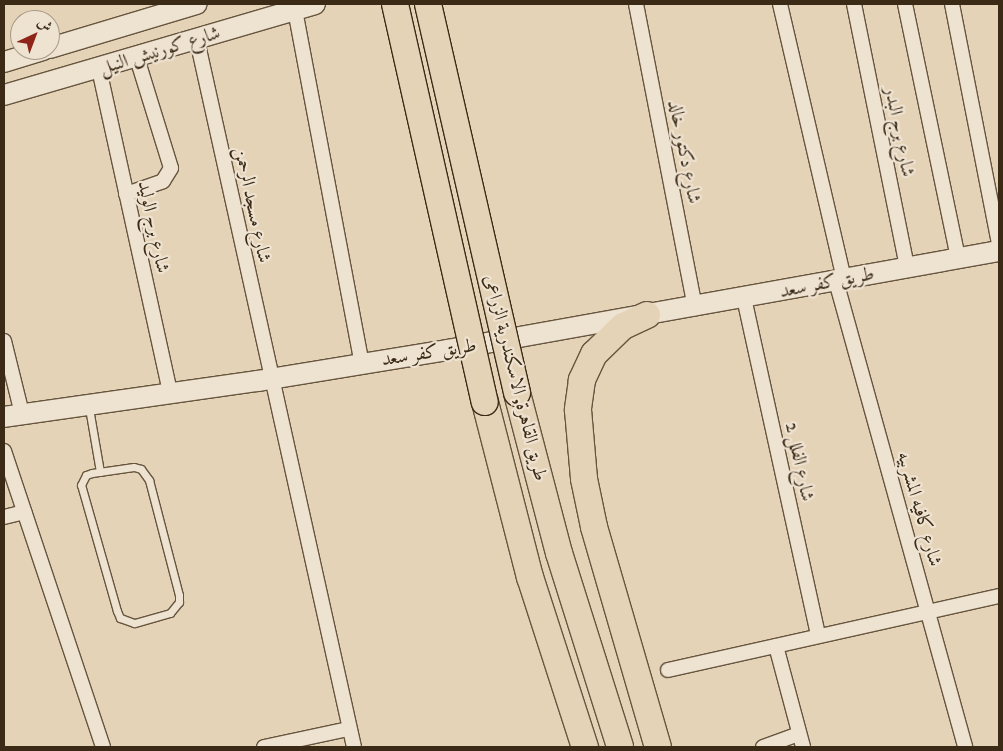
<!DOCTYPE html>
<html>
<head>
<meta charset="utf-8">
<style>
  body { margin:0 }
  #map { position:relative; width:1003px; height:751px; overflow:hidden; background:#e5d3b8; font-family:"IM FELL DW Pica",Amiri,serif }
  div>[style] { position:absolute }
  .roads { filter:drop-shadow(1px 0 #66553e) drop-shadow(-1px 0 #66553e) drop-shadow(0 1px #66553e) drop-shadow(0 -1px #66553e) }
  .lane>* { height:7px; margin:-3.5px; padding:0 3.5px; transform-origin:3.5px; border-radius:3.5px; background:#eee2d1 }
  .street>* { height:14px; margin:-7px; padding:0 7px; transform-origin:7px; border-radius:7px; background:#eee2d1 }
  .secondary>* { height:20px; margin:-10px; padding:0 10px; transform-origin:10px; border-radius:10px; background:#eee2d1 }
  .highway>* { height:26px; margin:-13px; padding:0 13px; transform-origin:13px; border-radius:13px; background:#e5d3b8 }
  .bridges { filter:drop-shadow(1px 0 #3b2b16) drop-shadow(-1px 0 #3b2b16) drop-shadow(0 1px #3b2b16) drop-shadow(0 -1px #3b2b16) }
  .highway-bridge>* { height:26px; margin:-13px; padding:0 13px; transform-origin:13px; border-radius:13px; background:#e5d3b8 }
  span { translate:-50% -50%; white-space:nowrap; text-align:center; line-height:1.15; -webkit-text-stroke:4.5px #eee2d1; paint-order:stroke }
  .street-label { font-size:19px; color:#3b2b16 }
  .frame { position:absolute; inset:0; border:5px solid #3b2b16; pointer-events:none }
  .north { position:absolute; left:10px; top:10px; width:50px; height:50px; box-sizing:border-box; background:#eee2d1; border:1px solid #a69986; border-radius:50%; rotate:43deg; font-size:14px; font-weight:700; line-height:20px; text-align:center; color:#3b2b16 }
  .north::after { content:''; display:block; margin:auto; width:18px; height:22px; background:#8f2418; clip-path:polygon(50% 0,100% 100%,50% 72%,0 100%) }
</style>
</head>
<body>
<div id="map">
  <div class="roads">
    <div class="lane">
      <div style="left:89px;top:408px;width:65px;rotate:80.2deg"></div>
      <div style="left:134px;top:467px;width:7px;rotate:16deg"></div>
      <div style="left:141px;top:469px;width:14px;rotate:54deg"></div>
      <div style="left:149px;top:480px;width:119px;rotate:75.4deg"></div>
      <div style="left:179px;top:595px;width:7px;rotate:90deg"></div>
      <div style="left:179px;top:602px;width:14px;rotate:129deg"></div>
      <div style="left:170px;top:613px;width:37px;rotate:164deg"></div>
      <div style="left:134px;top:623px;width:15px;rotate:-160deg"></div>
      <div style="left:120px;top:618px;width:8px;rotate:-113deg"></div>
      <div style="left:117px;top:611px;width:131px;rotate:-105.9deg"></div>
      <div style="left:81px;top:485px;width:11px;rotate:-63deg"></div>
      <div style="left:86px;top:475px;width:6px;rotate:-18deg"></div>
      <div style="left:92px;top:473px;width:42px;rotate:-8.1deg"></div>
    </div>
    <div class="street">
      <div style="left:636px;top:4px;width:310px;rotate:79deg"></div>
      <div style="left:780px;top:4px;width:283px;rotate:76.9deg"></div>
      <div style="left:854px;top:4px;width:269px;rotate:78.6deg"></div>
      <div style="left:905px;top:4px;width:259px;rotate:78.2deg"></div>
      <div style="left:952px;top:4px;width:244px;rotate:78.9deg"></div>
      <div style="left:295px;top:10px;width:360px;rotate:79.3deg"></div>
      <div style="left:197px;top:40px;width:724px;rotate:77.48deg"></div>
      <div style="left:99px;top:69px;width:332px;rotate:77.6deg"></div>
      <div style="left:126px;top:194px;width:39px;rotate:-19deg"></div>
      <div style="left:163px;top:181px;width:15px;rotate:-58deg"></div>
      <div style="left:171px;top:168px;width:115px;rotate:-107.2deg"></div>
      <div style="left:836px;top:281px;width:484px;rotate:74.5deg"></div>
      <div style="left:744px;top:298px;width:345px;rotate:77.6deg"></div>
      <div style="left:4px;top:341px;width:75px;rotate:76.1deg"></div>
      <div style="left:4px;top:451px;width:312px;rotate:71.5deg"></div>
      <div style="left:4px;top:517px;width:21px;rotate:-14deg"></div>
      <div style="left:776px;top:646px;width:105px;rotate:75deg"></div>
      <div style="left:668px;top:670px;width:339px;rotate:-12.6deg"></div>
      <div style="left:264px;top:747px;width:86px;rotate:-12.1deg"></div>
      <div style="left:763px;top:747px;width:38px;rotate:-20deg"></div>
    </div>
    <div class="secondary">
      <div style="left:50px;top:48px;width:153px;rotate:-16.7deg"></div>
      <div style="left:4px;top:62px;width:41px;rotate:-17.1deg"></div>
      <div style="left:4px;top:95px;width:324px;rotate:-16.3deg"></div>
      <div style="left:4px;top:417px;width:257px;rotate:-8.1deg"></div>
      <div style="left:258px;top:381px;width:192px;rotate:-9.3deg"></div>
      <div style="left:447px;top:350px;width:561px;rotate:-10.17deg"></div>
    </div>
    <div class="highway">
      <div style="left:647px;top:315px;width:26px;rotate:155deg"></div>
      <div style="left:623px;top:326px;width:40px;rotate:136deg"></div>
      <div style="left:594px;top:354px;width:29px;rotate:115deg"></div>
      <div style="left:582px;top:380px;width:30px;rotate:98deg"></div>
      <div style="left:578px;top:410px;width:69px;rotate:85deg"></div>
      <div style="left:584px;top:479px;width:49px;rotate:78.2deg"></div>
      <div style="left:594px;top:527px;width:229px;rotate:73.8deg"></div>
      <div style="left:517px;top:393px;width:165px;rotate:75.3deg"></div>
      <div style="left:559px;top:553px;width:203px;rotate:72.5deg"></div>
      <div style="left:485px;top:402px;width:181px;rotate:75.6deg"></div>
      <div style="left:530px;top:577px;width:179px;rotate:72.1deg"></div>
    </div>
  </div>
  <div class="bridges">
    <div class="highway-bridge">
      <div style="left:395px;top:4px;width:408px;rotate:77.3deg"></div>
      <div style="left:428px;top:4px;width:399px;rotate:77.1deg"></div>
    </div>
  </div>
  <div class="street-label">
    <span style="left:160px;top:51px;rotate:-17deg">شارع كورنيش النيل</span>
    <span style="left:899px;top:132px;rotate:79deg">شارع برج البدر</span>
    <span style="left:684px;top:152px;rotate:79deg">شارع دكتور خالد</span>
    <span style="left:252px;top:205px;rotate:78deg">شارع مسجد الرحمن</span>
    <span style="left:153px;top:227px;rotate:78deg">شارع برج الوليد</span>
    <span style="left:827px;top:283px;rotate:-11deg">طريق كفر سعد</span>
    <span style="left:429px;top:353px;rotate:-9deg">طريق كفر سعد</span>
    <span style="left:515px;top:378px;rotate:76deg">طريق القاهرة, الاسكندرية الزراعى</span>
    <span style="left:799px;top:462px;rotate:78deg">شارع الفلل 2</span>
    <span style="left:919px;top:509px;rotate:74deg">شارع كافيه المشربيه</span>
  </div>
  <div class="frame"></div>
  <div class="north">ش</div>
</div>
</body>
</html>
